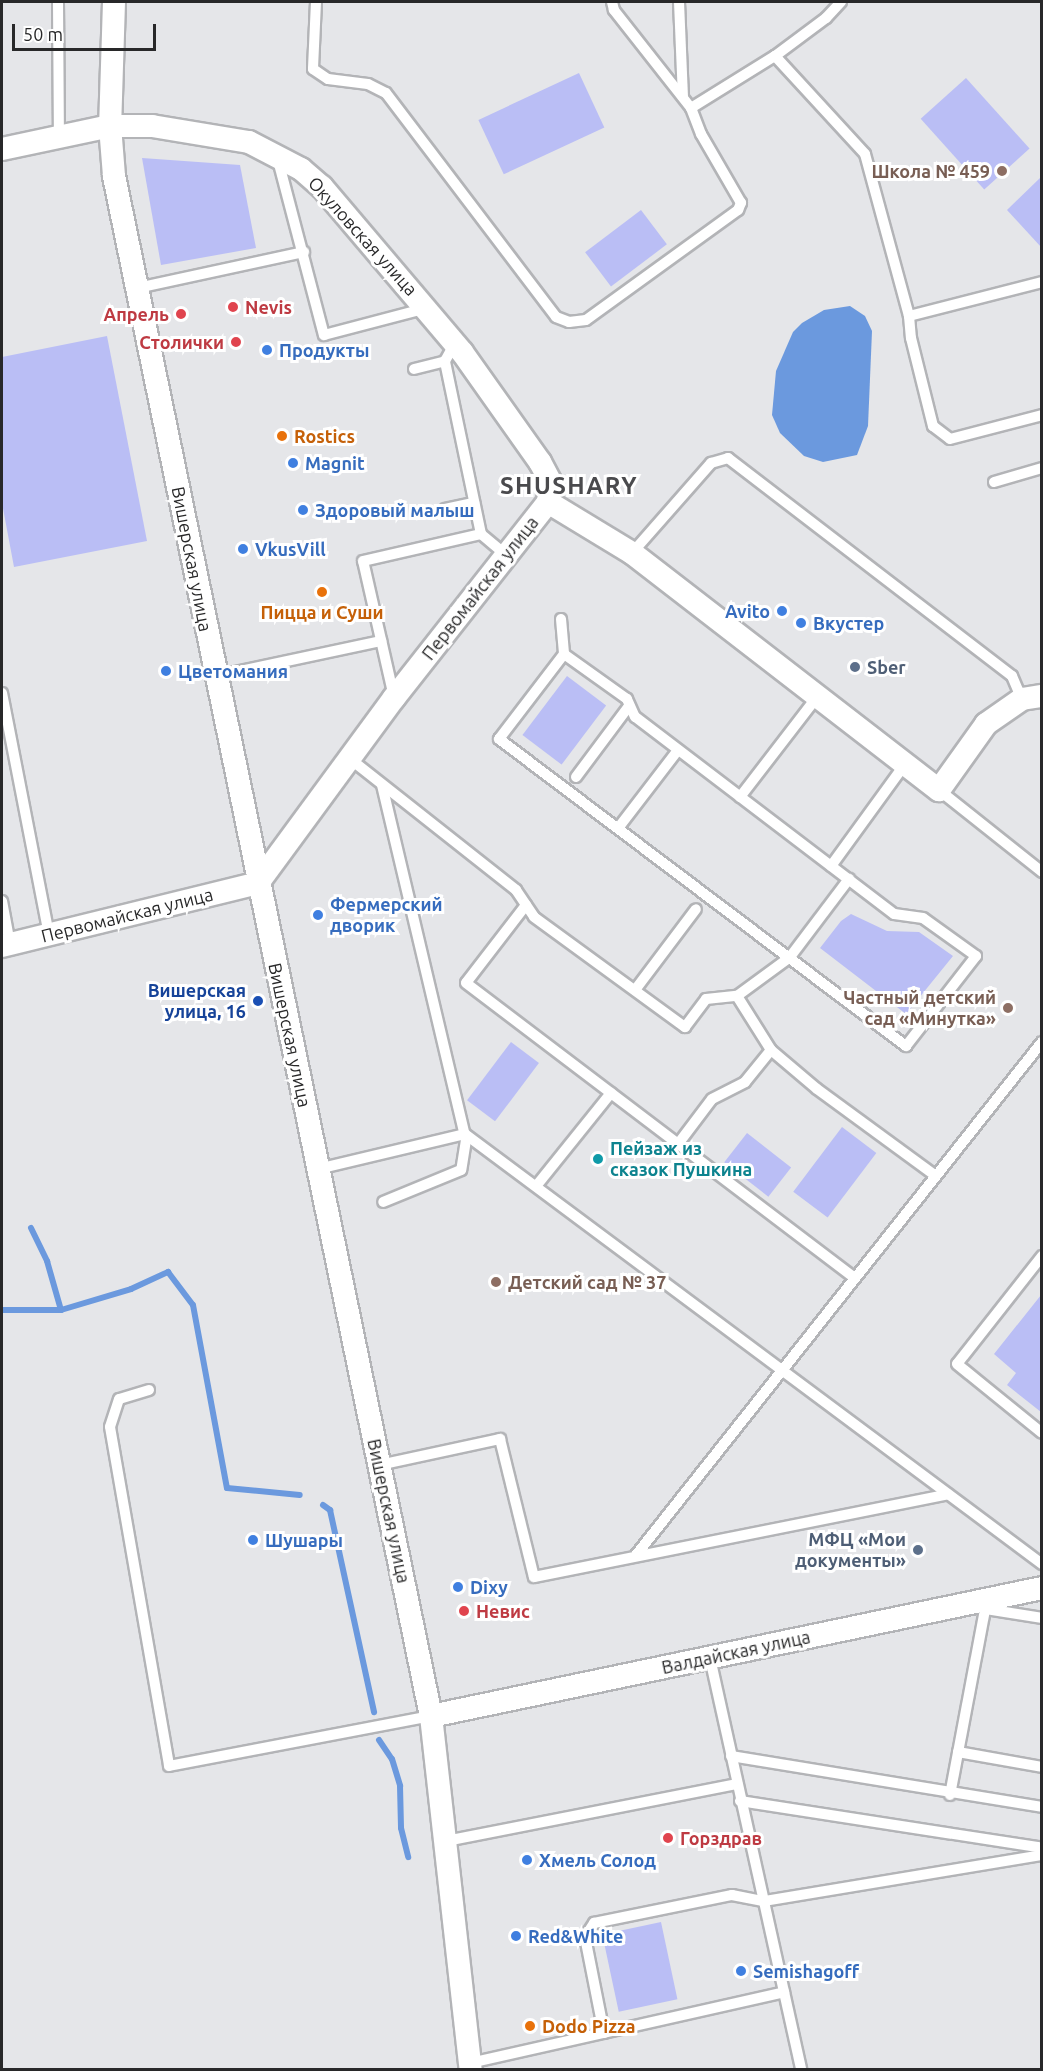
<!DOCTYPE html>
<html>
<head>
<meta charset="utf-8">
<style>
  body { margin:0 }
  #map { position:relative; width:1043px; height:2071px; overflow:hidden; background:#e5e6e9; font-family:Ubuntu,sans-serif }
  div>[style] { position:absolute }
  .green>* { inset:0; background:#babef5; transform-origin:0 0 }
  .water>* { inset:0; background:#6b99de }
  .stream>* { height:6px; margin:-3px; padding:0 3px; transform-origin:3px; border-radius:3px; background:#6b99de }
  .roads { filter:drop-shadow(2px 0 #b3b4b7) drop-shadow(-2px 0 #b3b4b7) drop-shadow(0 2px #b3b4b7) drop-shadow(0 -2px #b3b4b7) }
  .lane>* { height:10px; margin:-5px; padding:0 5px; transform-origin:5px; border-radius:5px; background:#fff }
  .street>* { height:22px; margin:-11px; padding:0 11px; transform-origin:11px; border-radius:11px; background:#fff }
  .dots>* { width:16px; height:16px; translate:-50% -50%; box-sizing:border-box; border:3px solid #fff; border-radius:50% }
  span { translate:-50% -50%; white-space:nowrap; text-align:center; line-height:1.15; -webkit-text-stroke:6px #fff; paint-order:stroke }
  .education-label { font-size:18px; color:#785e54; font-weight:700 }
  .right { translate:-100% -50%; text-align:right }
  .left { translate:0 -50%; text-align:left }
  .street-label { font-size:18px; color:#282829 }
  .health-label { font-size:18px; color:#be3a42; font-weight:700 }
  .shop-label { font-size:18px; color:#366cbe; font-weight:700 }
  .food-label { font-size:18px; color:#c56008; font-weight:700 }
  .service-label { font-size:18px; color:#4e5e75; font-weight:700 }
  .transit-label { font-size:18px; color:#164399; font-weight:700 }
  .culture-label { font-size:18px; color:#0d838f; font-weight:700 }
  .district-label { font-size:24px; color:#4a4a4d; font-weight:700; letter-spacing:1.5px }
  .frame { position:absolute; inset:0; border:3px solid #282829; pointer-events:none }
  .scale { position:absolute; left:12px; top:24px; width:144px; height:27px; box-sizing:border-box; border:3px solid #282829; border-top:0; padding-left:8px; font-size:18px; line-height:21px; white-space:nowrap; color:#282829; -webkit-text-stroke:4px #fff; paint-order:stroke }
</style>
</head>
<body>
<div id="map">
  <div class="green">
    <div style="left:579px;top:73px;width:60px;height:111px;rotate:65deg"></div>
    <div style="left:966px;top:78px;width:95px;height:61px;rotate:48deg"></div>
    <div style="clip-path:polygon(142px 158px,240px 165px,256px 248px,161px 265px)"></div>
    <div style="clip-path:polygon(1041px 177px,1041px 247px,1007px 210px)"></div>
    <div style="left:641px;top:210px;width:43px;height:70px;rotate:53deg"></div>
    <div style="clip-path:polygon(107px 336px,147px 541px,14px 567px,2px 503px,2px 357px)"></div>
    <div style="left:567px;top:676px;width:49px;height:74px;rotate:37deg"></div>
    <div style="clip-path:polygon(851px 914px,887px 931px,919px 932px,953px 956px,906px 1014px,820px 948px,841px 921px)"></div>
    <div style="left:511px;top:1042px;width:35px;height:73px;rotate:37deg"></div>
    <div style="left:842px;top:1127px;width:43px;height:81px;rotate:37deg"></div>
    <div style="left:747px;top:1133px;width:56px;height:37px;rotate:38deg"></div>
    <div style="clip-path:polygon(1041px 1295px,1041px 1412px,1007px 1385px,1016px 1373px,994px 1354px)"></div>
    <div style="left:661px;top:1922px;width:79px;height:60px;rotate:78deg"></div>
  </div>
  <div class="water">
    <div style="clip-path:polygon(850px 306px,865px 316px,872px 331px,868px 426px,857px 455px,823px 462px,804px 456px,780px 433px,772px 415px,776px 371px,793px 332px,802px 323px,824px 310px)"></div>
  </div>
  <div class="stream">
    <div style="left:31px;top:1228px;width:37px;rotate:64deg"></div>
    <div style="left:47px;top:1261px;width:51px;rotate:74.1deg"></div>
    <div style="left:2px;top:1310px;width:59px"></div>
    <div style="left:61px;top:1310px;width:73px;rotate:-16.7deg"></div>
    <div style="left:131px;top:1289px;width:41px;rotate:-24.7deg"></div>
    <div style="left:168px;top:1272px;width:41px;rotate:52.9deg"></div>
    <div style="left:193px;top:1305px;width:186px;rotate:79.5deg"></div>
    <div style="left:227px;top:1488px;width:73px;rotate:5.5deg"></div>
    <div style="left:323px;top:1505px;width:9px;rotate:36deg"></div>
    <div style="left:330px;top:1510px;width:207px;rotate:77.7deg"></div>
    <div style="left:379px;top:1740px;width:23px;rotate:56deg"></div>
    <div style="left:392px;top:1759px;width:28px;rotate:73deg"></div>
    <div style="left:400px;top:1786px;width:42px;rotate:88.6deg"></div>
    <div style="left:401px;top:1828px;width:30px;rotate:76deg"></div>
  </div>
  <div class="roads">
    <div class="lane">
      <div style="left:58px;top:2px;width:135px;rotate:89.6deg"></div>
      <div style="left:316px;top:2px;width:67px;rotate:92.6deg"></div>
      <div style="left:313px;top:69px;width:18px;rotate:34deg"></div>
      <div style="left:328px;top:79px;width:40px;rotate:7.1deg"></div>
      <div style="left:368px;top:84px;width:20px;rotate:27deg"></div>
      <div style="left:386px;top:93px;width:281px;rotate:52.8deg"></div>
      <div style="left:556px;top:317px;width:14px;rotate:21deg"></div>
      <div style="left:569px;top:322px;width:17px;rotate:-7deg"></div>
      <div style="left:586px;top:320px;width:188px;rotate:-35.9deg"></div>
      <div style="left:738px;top:210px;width:8px;rotate:-67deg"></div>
      <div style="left:741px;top:203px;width:80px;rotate:-120.1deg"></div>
      <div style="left:701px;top:134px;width:28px;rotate:-111deg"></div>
      <div style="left:691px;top:108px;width:125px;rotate:-128.2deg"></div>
      <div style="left:614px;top:10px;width:8px;rotate:-104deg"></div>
      <div style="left:679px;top:2px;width:95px;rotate:87.6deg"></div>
      <div style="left:775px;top:56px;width:133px;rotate:47.4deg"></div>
      <div style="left:865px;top:154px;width:168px;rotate:74.8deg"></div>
      <div style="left:909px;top:316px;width:22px;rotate:85deg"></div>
      <div style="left:911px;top:338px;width:91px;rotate:76deg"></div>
      <div style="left:933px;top:426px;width:21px;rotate:37deg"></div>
      <div style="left:950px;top:439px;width:95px;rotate:-14.6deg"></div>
      <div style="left:691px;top:108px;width:99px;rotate:-31.8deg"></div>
      <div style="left:775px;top:56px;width:64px;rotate:-36.7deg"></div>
      <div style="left:826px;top:18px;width:22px;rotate:-47deg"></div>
      <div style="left:278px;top:160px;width:181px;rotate:75.3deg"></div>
      <div style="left:324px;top:335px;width:106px;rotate:-14.7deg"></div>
      <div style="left:137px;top:288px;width:171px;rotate:-12.2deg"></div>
      <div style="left:909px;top:316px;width:137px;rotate:-14.3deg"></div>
      <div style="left:414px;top:369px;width:32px;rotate:-14deg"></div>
      <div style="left:994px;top:482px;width:50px;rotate:-16.3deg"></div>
      <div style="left:445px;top:509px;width:30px;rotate:-12deg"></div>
      <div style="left:481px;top:534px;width:31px;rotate:40deg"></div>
      <div style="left:632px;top:553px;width:120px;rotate:-48.7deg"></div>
      <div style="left:711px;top:463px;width:18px;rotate:-16deg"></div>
      <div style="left:728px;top:458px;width:358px;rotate:37.5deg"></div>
      <div style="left:1012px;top:676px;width:25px;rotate:67deg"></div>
      <div style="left:561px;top:619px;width:35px;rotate:85deg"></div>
      <div style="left:564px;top:654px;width:107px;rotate:127.4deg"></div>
      <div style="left:499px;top:739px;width:510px;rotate:37.03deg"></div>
      <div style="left:906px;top:1046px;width:114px;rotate:-52.1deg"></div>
      <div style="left:976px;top:956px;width:65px;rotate:-144.4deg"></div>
      <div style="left:923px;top:918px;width:29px;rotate:-172deg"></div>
      <div style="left:894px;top:914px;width:325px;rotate:-142.7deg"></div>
      <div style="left:635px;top:717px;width:20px;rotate:-114deg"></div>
      <div style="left:627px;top:699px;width:77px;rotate:-144.5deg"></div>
      <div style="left:216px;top:676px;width:169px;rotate:-12deg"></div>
      <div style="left:2px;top:693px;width:246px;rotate:79deg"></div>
      <div style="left:394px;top:697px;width:139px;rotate:-102.8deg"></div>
      <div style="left:363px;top:561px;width:121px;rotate:-12.9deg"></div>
      <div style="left:481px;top:534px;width:177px;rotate:-101.8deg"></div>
      <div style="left:445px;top:361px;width:21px;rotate:-61deg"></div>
      <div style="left:349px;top:758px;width:213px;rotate:38.3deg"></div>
      <div style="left:516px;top:890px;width:32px;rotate:56deg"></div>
      <div style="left:534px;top:917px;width:187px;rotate:36.1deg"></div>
      <div style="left:685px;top:1027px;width:35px;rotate:-53deg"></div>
      <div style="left:706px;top:999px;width:31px;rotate:-6deg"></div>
      <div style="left:737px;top:996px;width:66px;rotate:-36.3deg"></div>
      <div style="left:790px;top:957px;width:98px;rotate:-52.9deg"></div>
      <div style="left:576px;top:777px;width:89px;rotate:-53.3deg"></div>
      <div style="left:382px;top:785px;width:365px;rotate:76.7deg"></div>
      <div style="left:466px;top:1140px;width:30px;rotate:99deg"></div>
      <div style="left:461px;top:1170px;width:84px;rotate:157.7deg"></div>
      <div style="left:939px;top:790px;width:132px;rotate:38.5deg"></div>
      <div style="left:740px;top:797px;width:126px;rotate:-52.4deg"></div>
      <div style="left:619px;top:827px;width:97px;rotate:-52.5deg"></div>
      <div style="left:831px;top:866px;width:126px;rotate:-54deg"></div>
      <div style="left:2px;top:901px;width:44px;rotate:79.5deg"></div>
      <div style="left:526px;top:905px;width:98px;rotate:127.6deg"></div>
      <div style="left:466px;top:983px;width:488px;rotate:37.2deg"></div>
      <div style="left:635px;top:990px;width:101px;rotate:-53deg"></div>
      <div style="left:737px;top:996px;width:64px;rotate:57.8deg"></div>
      <div style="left:771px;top:1050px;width:60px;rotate:40.3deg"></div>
      <div style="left:817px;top:1089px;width:147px;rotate:36.2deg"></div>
      <div style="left:678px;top:1144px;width:56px;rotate:-52.9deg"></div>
      <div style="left:712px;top:1099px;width:37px;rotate:-27deg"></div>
      <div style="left:745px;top:1082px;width:41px;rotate:-50.9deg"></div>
      <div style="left:318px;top:1169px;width:151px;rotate:-13.4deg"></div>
      <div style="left:465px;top:1134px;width:720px;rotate:36.69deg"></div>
      <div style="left:537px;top:1185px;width:118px;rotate:-51.2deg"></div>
      <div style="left:1042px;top:1256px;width:137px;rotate:128.2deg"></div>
      <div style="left:957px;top:1364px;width:109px;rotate:39.1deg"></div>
      <div style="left:149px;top:1390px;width:31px;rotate:163deg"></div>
      <div style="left:119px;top:1399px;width:29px;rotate:108deg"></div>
      <div style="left:110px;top:1427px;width:344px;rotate:80.1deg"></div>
      <div style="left:169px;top:1766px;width:267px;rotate:-10.8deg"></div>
      <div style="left:379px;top:1465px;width:124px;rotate:-12.1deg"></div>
      <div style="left:500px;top:1439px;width:142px;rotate:76.2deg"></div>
      <div style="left:534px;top:1577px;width:422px;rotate:-11.3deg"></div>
      <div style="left:636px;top:1555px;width:654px;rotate:-51.64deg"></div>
      <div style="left:986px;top:1609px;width:57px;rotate:9.1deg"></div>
      <div style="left:710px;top:1658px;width:422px;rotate:77.5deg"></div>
      <div style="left:958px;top:1752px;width:85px;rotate:10.1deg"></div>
      <div style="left:731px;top:1756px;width:315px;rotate:9.3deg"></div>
      <div style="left:950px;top:1795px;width:199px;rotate:-79.3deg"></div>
      <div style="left:740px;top:1801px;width:306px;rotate:8.8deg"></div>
      <div style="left:446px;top:1841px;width:297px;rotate:-11.1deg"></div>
      <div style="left:604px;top:2033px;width:98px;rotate:-101.2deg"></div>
      <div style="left:585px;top:1937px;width:17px;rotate:-57deg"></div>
      <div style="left:594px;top:1923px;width:141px;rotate:-11.5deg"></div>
      <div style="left:732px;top:1895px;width:33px;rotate:11deg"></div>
      <div style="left:764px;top:1901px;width:282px;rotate:-9.4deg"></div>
      <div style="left:470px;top:2063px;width:322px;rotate:-12.7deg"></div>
    </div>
    <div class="street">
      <div style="left:114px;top:2px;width:124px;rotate:91.8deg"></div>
      <div style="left:110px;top:126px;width:50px;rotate:85.4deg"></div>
      <div style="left:114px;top:176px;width:1572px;rotate:78.37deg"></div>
      <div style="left:431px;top:1716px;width:356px;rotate:83.6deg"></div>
      <div style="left:2px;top:149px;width:110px;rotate:-12deg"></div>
      <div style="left:110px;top:126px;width:42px"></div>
      <div style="left:152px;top:126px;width:98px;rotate:9.4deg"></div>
      <div style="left:249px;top:142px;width:59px;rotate:27.4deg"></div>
      <div style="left:301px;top:169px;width:28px;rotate:41deg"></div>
      <div style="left:322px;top:187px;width:216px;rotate:49.7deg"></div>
      <div style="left:462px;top:352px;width:135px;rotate:54.7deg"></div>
      <div style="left:540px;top:462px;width:21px;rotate:62deg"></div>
      <div style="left:550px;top:481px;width:21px;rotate:95deg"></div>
      <div style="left:548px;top:502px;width:98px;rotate:31.3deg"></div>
      <div style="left:632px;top:553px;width:388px;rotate:37.7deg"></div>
      <div style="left:939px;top:790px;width:81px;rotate:-54.5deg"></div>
      <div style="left:986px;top:724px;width:44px;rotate:-34.8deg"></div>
      <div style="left:1022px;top:699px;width:20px;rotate:-9deg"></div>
      <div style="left:2px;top:946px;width:264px;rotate:-13.8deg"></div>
      <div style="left:258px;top:883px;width:230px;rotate:-53.7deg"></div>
      <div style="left:394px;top:698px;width:249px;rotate:-51.8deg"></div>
      <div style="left:431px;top:1716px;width:624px;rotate:-11.83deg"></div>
    </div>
  </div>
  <div class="dots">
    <div style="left:1002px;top:171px;background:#8d6e63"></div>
    <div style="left:233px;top:307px;background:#e0444e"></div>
    <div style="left:181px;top:314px;background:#e0444e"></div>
    <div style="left:236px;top:342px;background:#e0444e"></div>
    <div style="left:267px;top:350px;background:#3f7fe0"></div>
    <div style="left:282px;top:436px;background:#e8710a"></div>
    <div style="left:293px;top:463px;background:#3f7fe0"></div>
    <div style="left:303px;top:510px;background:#3f7fe0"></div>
    <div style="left:243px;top:549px;background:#3f7fe0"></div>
    <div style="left:322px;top:592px;background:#e8710a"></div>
    <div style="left:782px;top:611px;background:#3f7fe0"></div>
    <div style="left:801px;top:623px;background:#3f7fe0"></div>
    <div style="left:855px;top:667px;background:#5c6f8a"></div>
    <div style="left:166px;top:671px;background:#3f7fe0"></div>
    <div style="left:318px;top:915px;background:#3f7fe0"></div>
    <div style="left:258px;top:1001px;background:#1a4fb4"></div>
    <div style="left:1008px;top:1008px;background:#8d6e63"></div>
    <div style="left:598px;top:1159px;background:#0f9aa8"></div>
    <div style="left:496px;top:1282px;background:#8d6e63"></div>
    <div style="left:253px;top:1540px;background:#3f7fe0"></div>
    <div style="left:918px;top:1550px;background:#5c6f8a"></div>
    <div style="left:458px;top:1587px;background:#3f7fe0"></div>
    <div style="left:464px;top:1611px;background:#e0444e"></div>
    <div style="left:668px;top:1838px;background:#e0444e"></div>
    <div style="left:527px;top:1860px;background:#3f7fe0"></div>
    <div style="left:516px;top:1936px;background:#3f7fe0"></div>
    <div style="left:741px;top:1971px;background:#3f7fe0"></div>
    <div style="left:530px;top:2026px;background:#e8710a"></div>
  </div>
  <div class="education-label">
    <span class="right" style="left:990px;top:171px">Школа № 459</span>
    <span class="right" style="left:996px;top:1008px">Частный детский<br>сад «Минутка»</span>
    <span class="left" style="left:508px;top:1282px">Детский сад № 37</span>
  </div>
  <div class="street-label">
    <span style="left:363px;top:236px;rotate:48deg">Окуловская улица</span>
    <span style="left:192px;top:559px;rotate:79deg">Вишерская улица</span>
    <span style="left:480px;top:588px;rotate:-52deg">Первомайская улица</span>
    <span style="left:127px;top:915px;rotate:-14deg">Первомайская улица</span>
    <span style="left:290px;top:1035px;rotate:78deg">Вишерская улица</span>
    <span style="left:389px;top:1511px;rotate:78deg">Вишерская улица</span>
    <span style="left:736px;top:1652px;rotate:-12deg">Валдайская улица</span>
  </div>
  <div class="health-label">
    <span class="left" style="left:245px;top:307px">Nevis</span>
    <span class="right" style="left:169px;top:314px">Апрель</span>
    <span class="right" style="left:224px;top:342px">Столички</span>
    <span class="left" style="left:476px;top:1611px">Невис</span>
    <span class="left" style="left:680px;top:1838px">Горздрав</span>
  </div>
  <div class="shop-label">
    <span class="left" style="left:279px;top:350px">Продукты</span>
    <span class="left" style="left:305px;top:463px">Magnit</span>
    <span class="left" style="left:315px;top:510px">Здоровый малыш</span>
    <span class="left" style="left:255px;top:549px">VkusVill</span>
    <span class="right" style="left:770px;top:611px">Avito</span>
    <span class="left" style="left:813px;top:623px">Вкустер</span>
    <span class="left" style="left:178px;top:671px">Цветомания</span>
    <span class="left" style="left:330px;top:915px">Фермерский<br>дворик</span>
    <span class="left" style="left:265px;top:1540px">Шушары</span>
    <span class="left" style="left:470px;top:1587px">Dixy</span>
    <span class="left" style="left:539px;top:1860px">Хмель Солод</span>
    <span class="left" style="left:528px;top:1936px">Red&amp;White</span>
    <span class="left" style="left:753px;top:1971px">Semishagoff</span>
  </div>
  <div class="food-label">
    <span class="left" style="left:294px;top:436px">Rostics</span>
    <span style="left:322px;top:612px">Пицца и Суши</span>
    <span class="left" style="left:542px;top:2026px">Dodo Pizza</span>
  </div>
  <div class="service-label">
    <span class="left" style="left:867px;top:667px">Sber</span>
    <span class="right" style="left:906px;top:1550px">МФЦ «Мои<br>документы»</span>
  </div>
  <div class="transit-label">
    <span class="right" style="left:246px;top:1001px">Вишерская<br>улица, 16</span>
  </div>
  <div class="culture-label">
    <span class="left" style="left:610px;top:1159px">Пейзаж из<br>сказок Пушкина</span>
  </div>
  <div class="district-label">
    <span style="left:569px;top:486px">SHUSHARY</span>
  </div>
  <div class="frame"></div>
  <div class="scale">50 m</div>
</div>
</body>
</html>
